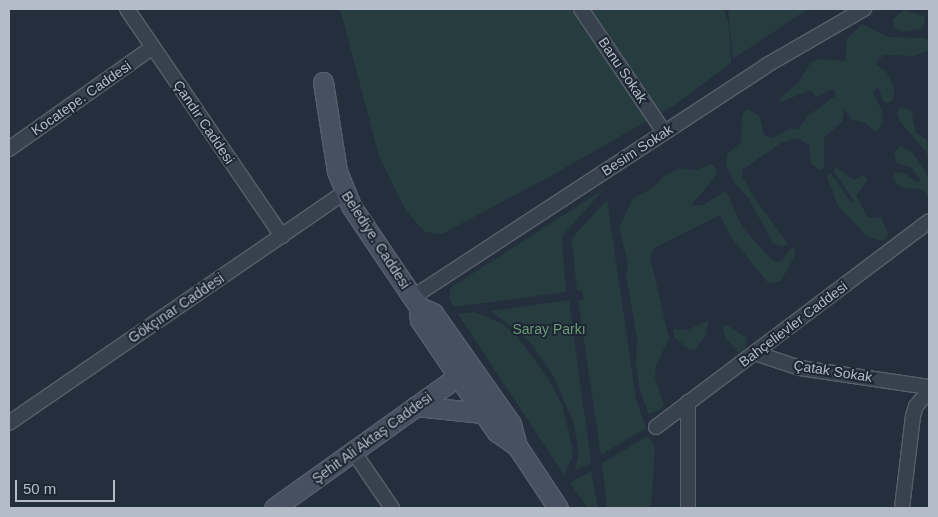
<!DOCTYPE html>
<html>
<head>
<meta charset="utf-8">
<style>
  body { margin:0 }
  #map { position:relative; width:938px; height:517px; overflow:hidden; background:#242f3e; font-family:Helvetica,sans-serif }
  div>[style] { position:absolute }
  .green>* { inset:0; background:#263c3f }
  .roads { filter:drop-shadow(1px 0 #565f6c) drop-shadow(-1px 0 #565f6c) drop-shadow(0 1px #565f6c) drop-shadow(0 -1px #565f6c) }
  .street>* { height:14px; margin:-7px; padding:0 7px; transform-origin:7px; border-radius:7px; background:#38414e }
  .secondary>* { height:19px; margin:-9.5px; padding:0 9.5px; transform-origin:9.5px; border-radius:9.5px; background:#465061 }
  span { translate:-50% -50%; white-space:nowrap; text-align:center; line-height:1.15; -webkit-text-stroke:4px #1d2633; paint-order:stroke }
  .street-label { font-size:14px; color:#b4bcc9 }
  .park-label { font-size:14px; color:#6b9a76 }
  .frame { position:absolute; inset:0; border:10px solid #b4bcc9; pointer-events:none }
  .scale { position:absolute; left:15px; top:480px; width:100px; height:22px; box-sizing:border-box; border:2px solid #b4bcc9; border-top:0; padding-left:6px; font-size:15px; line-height:18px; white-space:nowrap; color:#b4bcc9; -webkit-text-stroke:4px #1d2633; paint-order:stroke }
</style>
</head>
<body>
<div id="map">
  <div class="green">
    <div style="clip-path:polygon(340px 9px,724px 9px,729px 25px,731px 63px,673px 106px,549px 177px,442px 234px,425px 232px,406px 211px,379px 156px)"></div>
    <div style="clip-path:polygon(728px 9px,808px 9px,733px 59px)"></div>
    <div style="clip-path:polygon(904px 10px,924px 16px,925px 23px,921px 29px,902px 32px,894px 28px,893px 19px)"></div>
    <div style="clip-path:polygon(862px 24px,888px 37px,925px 38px,929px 42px,929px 51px,913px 56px,884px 55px,879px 59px,876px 64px,887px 73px,895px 90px,892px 101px,889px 103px,884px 102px,878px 88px,873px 92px,882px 111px,883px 123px,876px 132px,865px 123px,852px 120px,844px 109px,843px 121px,824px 138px,824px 167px,819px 170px,811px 164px,809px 145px,798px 138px,781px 143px,742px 170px,742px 177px,756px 200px,785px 240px,788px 245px,782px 246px,773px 243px,749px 199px,733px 181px,726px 164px,727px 154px,741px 142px,742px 115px,746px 109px,759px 115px,764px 135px,773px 138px,790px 128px,798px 129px,809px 115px,835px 96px,834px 90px,831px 90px,816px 97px,811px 90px,778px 103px,782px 96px,798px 83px,811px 62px,820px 59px,845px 61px,847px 39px)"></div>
    <div style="clip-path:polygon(901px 107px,911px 110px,916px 133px,927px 140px,929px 156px,899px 120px,897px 113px)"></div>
    <div style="clip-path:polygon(900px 146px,913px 153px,929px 178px,929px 198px,922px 189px,903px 188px,892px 179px,895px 173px,902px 172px,917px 182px,921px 181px,912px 168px,897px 163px,894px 154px)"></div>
    <div style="clip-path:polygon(711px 164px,717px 170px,715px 177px,691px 205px,703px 205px,726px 191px,742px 227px,771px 259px,778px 262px,783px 259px,793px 246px,796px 253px,781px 281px,769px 284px,731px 237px,720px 215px,654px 248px,650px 257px,669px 338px,656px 366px,655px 377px,664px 405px,660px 410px,649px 414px,640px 391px,636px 366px,637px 337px,626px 275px,628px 264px,619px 228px,633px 198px,653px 188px,664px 176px,679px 168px,695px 170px)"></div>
    <div style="clip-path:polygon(834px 166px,854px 180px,864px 175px,868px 180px,856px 195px,868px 218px,881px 217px,888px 234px,886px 239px,882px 241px,867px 236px,838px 206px,827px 177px,830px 172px,851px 203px,854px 201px,834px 172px)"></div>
    <div style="clip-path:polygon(604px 189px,562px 236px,566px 292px,454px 307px,449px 299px,450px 288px)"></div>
    <div style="clip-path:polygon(607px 200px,636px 399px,646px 428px,601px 455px,578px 301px,584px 299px,582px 292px,577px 290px,572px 243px,572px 238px)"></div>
    <div style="clip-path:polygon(569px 300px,591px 463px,575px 470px,579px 452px,574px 424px,554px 377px,530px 342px,491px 311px)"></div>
    <div style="clip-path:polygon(474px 312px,503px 324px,518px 337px,549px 380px,562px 405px,572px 447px,572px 458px,564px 475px,458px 314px)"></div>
    <div style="clip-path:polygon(708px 321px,706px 335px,695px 349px,690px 350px,674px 337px,674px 329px,687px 330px)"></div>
    <div style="clip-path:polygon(727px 325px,747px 338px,745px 349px,740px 353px,725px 338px,723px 327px)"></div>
    <div style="clip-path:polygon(648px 436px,655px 447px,651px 508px,607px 508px,602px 463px)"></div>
    <div style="clip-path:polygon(591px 471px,598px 508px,588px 508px,570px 483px)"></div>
  </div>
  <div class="roads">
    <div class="street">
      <div style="left:127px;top:9px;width:275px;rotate:55.7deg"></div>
      <div style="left:581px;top:9px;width:148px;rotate:56deg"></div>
      <div style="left:9px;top:149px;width:176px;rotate:-35.3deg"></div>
      <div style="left:413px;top:297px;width:423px;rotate:-33.2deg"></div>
      <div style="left:767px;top:65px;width:112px;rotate:-30deg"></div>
      <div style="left:755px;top:353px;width:47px;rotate:18.4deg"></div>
      <div style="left:800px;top:368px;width:130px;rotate:8.4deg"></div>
      <div style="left:9px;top:423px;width:406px;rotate:-34.5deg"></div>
      <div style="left:656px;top:427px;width:342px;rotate:-37deg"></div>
      <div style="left:353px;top:451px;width:69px;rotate:55.6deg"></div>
      <div style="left:688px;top:508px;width:106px;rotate:-90deg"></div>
      <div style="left:902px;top:508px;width:93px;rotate:-83.2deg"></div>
      <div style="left:913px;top:416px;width:10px;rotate:-73deg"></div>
      <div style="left:916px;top:406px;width:20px;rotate:-49deg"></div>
    </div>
    <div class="secondary">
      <div style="left:323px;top:82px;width:90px;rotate:81.1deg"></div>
      <div style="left:337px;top:171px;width:38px;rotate:68deg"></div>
      <div style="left:351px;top:206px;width:122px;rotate:56deg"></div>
      <div style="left:419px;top:307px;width:13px;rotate:86deg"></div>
      <div style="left:420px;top:320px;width:98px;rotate:55.8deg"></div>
      <div style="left:475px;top:401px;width:38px;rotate:55deg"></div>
      <div style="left:497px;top:432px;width:24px;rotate:35deg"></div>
      <div style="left:419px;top:307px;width:15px;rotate:23deg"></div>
      <div style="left:433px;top:313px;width:136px;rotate:54.9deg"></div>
      <div style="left:511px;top:424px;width:23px;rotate:75deg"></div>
      <div style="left:517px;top:446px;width:74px;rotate:56.5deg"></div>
      <div style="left:416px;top:406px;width:67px;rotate:6deg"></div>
      <div style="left:274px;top:508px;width:239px;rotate:-35.6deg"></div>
    </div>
  </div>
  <div class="street-label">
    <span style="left:623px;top:70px;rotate:56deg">Banu Sokak</span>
    <span style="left:81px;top:98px;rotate:-35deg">Kocatepe. Caddesi</span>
    <span style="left:204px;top:122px;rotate:56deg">Çandır Caddesi</span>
    <span style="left:637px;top:150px;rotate:-33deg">Besim Sokak</span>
    <span style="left:376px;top:240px;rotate:57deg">Belediye. Caddesi</span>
    <span style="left:176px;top:308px;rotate:-34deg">Gökçınar Caddesi</span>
    <span style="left:793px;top:324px;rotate:-37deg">Bahçelievler Caddesi</span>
    <span style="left:833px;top:371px;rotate:9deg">Çatak Sokak</span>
    <span style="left:372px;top:438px;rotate:-36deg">Şehit Ali Aktaş Caddesi</span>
  </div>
  <div class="park-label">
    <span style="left:549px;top:329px">Saray Parkı</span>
  </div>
  <div class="frame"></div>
  <div class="scale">50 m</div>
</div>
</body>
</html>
